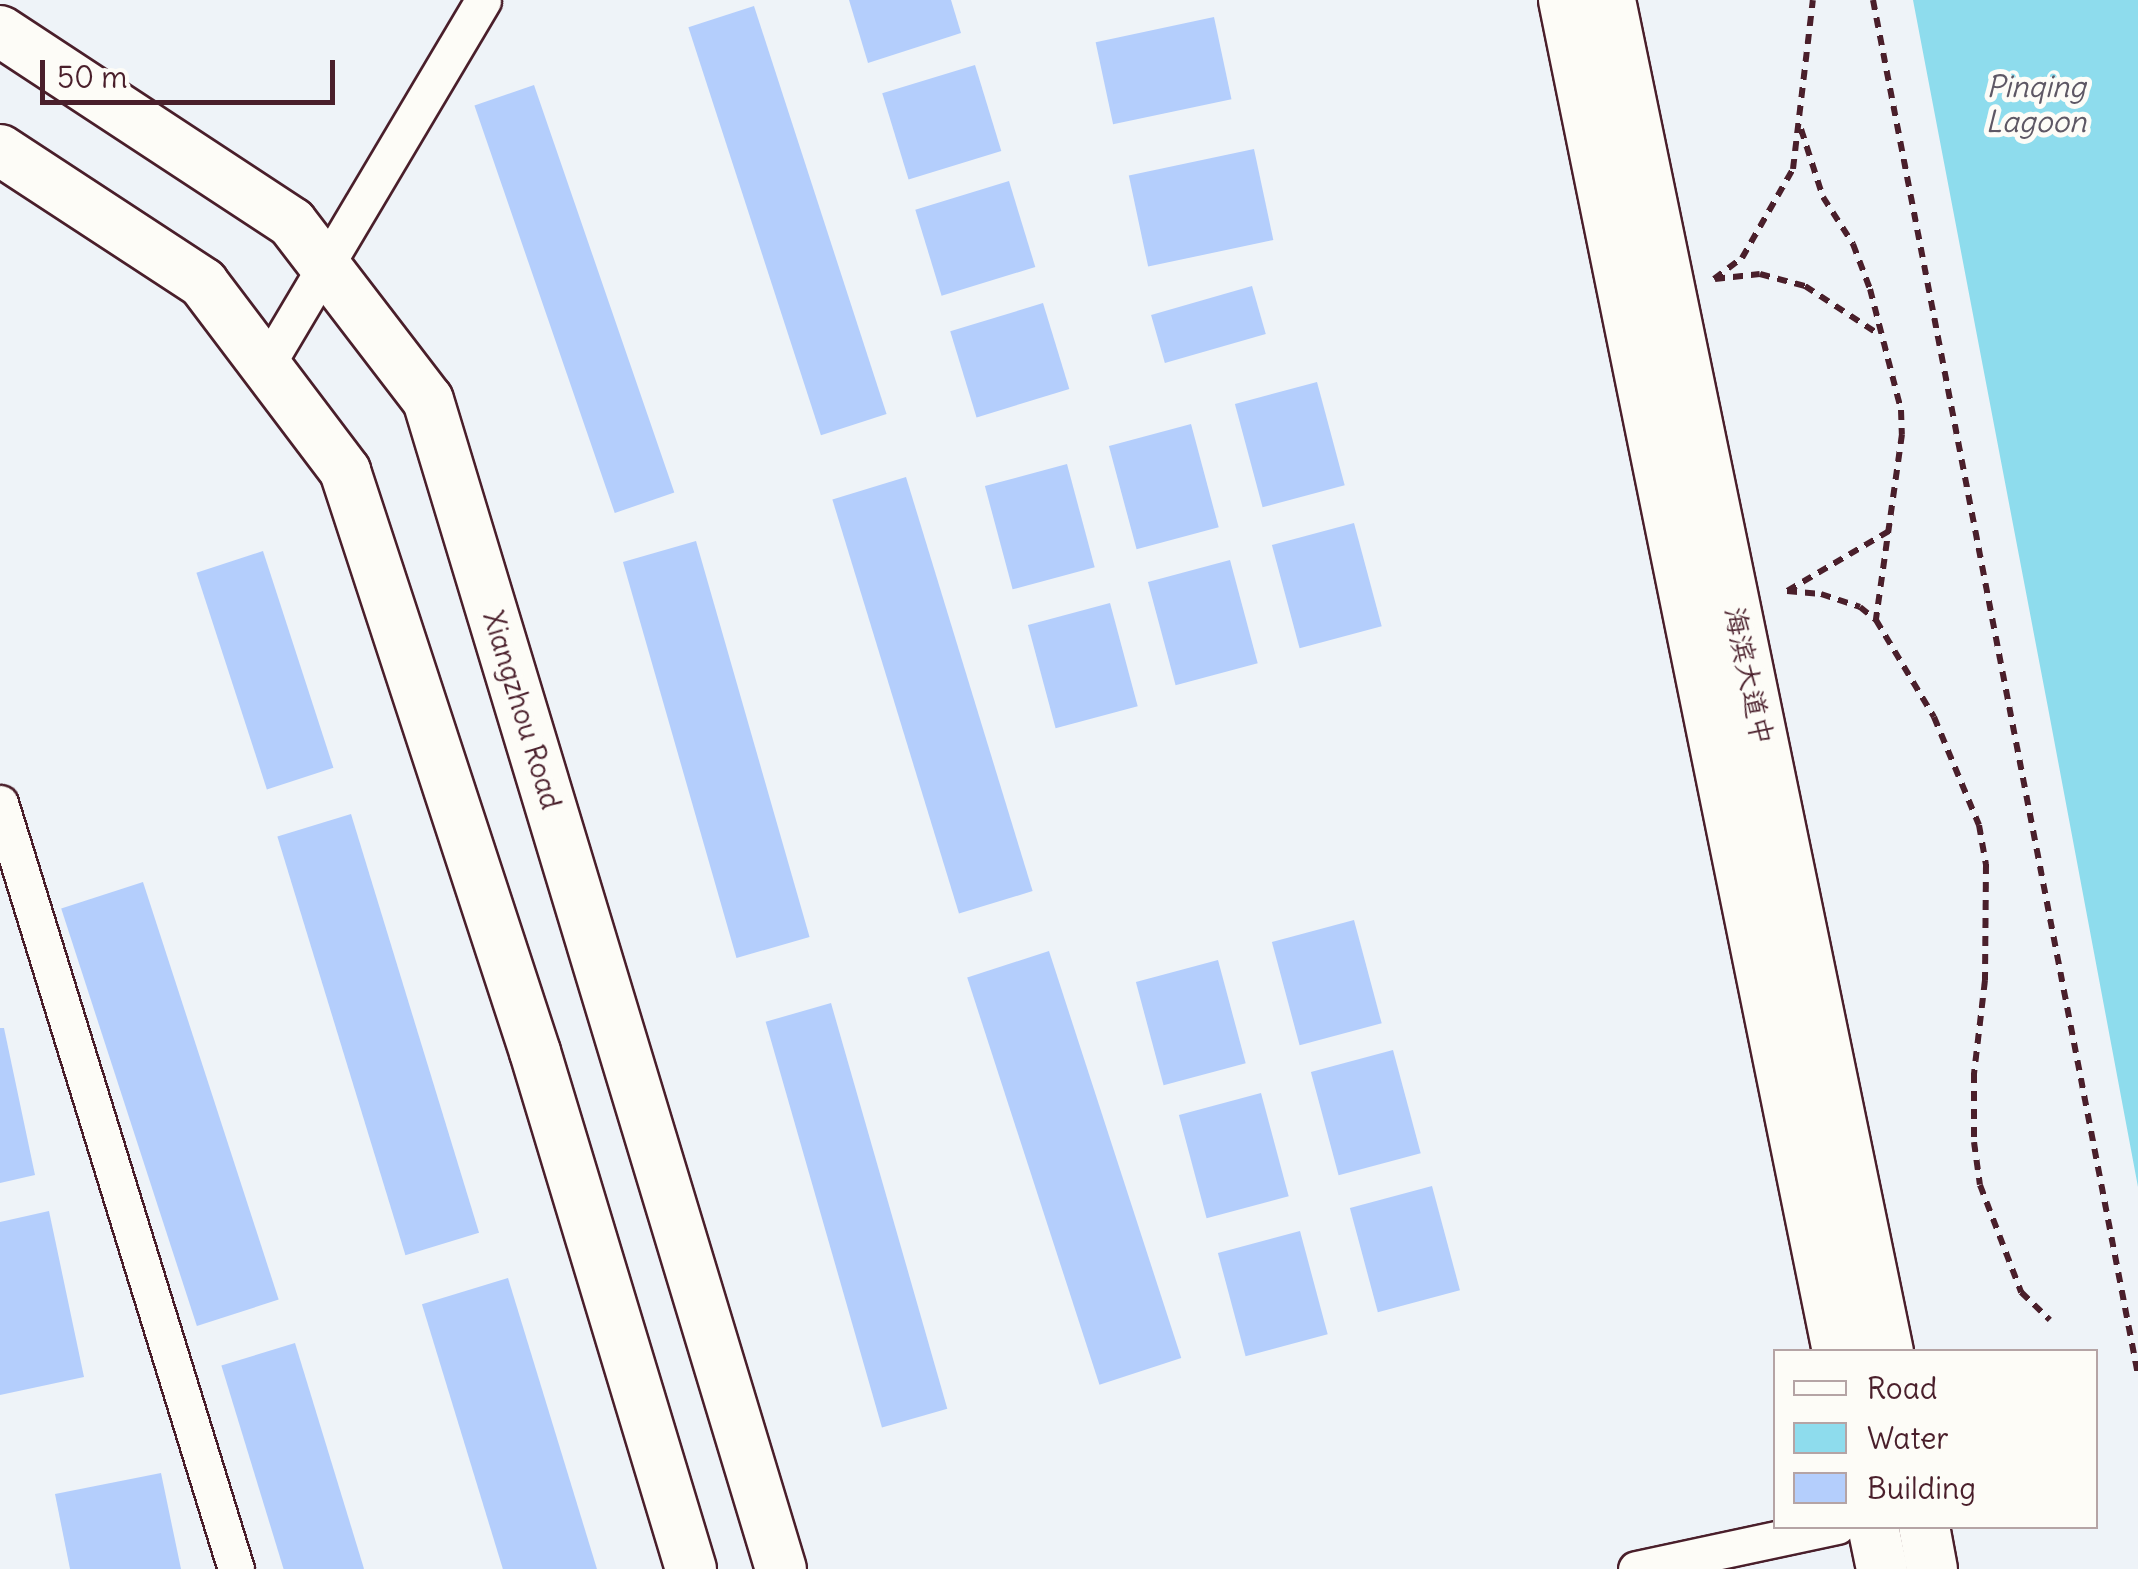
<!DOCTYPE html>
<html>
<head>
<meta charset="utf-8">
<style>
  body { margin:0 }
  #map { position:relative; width:2138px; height:1569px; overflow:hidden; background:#eef3f8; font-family:Delius,"LXGW WenKai TC",sans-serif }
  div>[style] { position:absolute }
  .water>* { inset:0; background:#8edced }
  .building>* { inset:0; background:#b4cefc; transform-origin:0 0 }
  .path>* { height:6px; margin-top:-3px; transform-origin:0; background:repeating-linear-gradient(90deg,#4a1f2b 0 10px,transparent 0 18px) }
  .roads { filter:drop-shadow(2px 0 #4a1f2b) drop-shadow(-2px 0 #4a1f2b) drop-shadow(0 2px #4a1f2b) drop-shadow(0 -2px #4a1f2b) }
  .street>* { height:35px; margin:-17.5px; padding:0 17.5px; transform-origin:17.5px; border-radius:17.5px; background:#fdfcf7 }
  .secondary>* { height:50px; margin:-25px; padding:0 25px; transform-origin:25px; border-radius:25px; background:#fdfcf7 }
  span { translate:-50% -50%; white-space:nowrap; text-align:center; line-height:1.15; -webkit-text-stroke:10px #fdfcf7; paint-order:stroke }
  .street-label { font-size:28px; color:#4a1f2b }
  .water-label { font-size:30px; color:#5e5865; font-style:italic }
  .legend { position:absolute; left:1773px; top:1349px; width:325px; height:180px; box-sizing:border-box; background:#fdfcf7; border:2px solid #b5a4a5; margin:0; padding:12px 18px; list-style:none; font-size:30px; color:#4a1f2b }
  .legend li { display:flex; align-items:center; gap:20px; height:50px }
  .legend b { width:50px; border:2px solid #b5a4a5 }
  .scale { position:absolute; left:40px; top:60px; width:295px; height:45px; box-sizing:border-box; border:5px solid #4a1f2b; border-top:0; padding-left:12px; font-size:30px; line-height:35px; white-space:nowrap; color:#4a1f2b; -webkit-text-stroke:8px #fdfcf7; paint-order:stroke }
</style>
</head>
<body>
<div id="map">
  <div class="water">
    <div style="clip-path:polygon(1913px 0,2138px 0,2138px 1187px,2049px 713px)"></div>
  </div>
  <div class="building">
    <div style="clip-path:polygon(849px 0,951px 0,961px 33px,868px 63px)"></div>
    <div style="left:754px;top:6px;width:429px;height:69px;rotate:72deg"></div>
    <div style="left:1214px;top:17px;width:84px;height:121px;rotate:78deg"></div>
    <div style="left:975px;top:65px;width:90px;height:97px;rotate:73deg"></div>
    <div style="left:534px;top:85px;width:431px;height:63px;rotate:71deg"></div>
    <div style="left:1254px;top:149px;width:93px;height:128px;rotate:78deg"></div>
    <div style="left:1009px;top:181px;width:90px;height:98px;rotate:73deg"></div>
    <div style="left:1252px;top:286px;width:50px;height:105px;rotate:74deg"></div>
    <div style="left:1043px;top:303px;width:90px;height:97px;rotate:73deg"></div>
    <div style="left:1317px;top:382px;width:107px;height:85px;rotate:75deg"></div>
    <div style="left:1191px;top:424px;width:107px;height:85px;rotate:75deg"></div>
    <div style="left:1067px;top:464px;width:107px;height:85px;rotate:75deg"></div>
    <div style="left:906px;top:477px;width:433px;height:77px;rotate:73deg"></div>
    <div style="left:1354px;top:523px;width:107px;height:85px;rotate:75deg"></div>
    <div style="left:696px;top:541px;width:412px;height:76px;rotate:74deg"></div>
    <div style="left:263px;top:551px;width:228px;height:70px;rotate:72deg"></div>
    <div style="left:1230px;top:560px;width:107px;height:85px;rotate:75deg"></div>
    <div style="left:1110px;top:603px;width:107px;height:85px;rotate:75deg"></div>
    <div style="left:351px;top:814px;width:438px;height:77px;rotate:73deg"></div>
    <div style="left:143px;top:882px;width:439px;height:86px;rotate:72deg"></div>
    <div style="left:1354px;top:920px;width:107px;height:85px;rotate:75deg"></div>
    <div style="left:1049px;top:951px;width:428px;height:86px;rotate:72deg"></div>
    <div style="left:1218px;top:960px;width:107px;height:85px;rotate:75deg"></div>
    <div style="left:831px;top:1003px;width:422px;height:68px;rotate:74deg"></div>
    <div style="clip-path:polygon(0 1028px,4px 1028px,35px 1175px,0 1183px)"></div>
    <div style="left:1393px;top:1050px;width:107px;height:85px;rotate:75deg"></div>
    <div style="left:1261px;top:1093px;width:107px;height:85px;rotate:75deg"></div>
    <div style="left:1432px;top:1186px;width:108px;height:85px;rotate:75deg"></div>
    <div style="clip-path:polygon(49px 1211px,84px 1377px,0 1395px,0 1222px)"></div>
    <div style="left:1300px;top:1231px;width:107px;height:85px;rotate:75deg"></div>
    <div style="left:508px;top:1278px;width:305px;height:90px;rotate:73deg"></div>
    <div style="left:295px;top:1343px;width:236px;height:77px;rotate:73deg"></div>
    <div style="clip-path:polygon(161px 1473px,181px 1569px,70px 1569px,55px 1494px)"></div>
  </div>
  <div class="path">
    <div style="left:1873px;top:0;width:1400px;rotate:79.09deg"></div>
    <div style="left:1801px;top:129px;width:71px;rotate:72.1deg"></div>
    <div style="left:1823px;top:197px;width:56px;rotate:57.4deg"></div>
    <div style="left:1853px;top:244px;width:48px;rotate:69.3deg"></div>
    <div style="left:1870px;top:289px;width:125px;rotate:75.6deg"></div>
    <div style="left:1901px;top:410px;width:24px;rotate:88deg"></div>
    <div style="left:1902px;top:434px;width:188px;rotate:98deg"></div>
    <div style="left:1714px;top:279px;width:35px;rotate:-37deg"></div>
    <div style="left:1742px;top:258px;width:103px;rotate:-60.2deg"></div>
    <div style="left:1793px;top:169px;width:170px;rotate:-83.3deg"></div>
    <div style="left:1715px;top:279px;width:45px;rotate:-6.3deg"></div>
    <div style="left:1760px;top:274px;width:47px;rotate:14.9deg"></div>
    <div style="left:1805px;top:286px;width:90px;rotate:33.2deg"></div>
    <div style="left:1889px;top:531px;width:118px;rotate:149.5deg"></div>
    <div style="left:1787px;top:591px;width:34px;rotate:5deg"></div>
    <div style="left:1821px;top:594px;width:41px;rotate:18.4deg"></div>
    <div style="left:1860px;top:607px;width:21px;rotate:39deg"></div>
    <div style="left:1876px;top:620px;width:113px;rotate:59.1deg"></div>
    <div style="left:1934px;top:717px;width:117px;rotate:67.4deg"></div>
    <div style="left:1979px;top:825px;width:40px;rotate:80deg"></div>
    <div style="left:1986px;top:864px;width:116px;rotate:90.5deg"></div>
    <div style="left:1985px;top:980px;width:94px;rotate:96.7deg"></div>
    <div style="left:1974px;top:1073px;width:69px;rotate:90deg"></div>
    <div style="left:1974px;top:1142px;width:43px;rotate:82.1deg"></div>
    <div style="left:1980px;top:1185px;width:115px;rotate:69deg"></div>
    <div style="left:2021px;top:1292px;width:40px;rotate:44deg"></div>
  </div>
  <div class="roads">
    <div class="street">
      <div style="left:266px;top:366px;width:425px;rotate:-59.3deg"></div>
      <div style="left:0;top:803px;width:802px;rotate:72.88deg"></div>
      <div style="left:1636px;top:1569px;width:206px;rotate:-12.1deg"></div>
    </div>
    <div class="secondary">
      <div style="left:1564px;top:0;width:1379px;rotate:78.54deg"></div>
      <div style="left:1610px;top:0;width:1380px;rotate:78.38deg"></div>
      <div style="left:0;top:31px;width:349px;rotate:33.3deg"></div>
      <div style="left:292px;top:223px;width:223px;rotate:52.5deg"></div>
      <div style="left:428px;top:400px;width:1221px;rotate:73.2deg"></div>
      <div style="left:0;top:150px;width:243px;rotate:33.2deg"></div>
      <div style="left:203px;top:283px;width:236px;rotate:52.9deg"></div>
      <div style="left:345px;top:471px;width:611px;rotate:71.89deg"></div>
      <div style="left:535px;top:1052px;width:540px;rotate:73.21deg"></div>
      <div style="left:1873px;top:1526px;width:44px;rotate:78.2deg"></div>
      <div style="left:1924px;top:1526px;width:44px;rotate:79.5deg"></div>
    </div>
  </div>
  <div class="street-label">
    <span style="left:1749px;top:676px;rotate:78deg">海滨大道中</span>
    <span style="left:522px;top:710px;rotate:73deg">Xiangzhou Road</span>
  </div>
  <div class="water-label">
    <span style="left:2036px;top:103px">Pinqing<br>Lagoon</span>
  </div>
  <ul class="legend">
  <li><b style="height:12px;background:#fdfcf7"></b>Road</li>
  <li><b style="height:28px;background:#8edced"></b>Water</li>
  <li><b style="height:28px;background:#b4cefc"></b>Building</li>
  </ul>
  <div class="scale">50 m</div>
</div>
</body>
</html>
